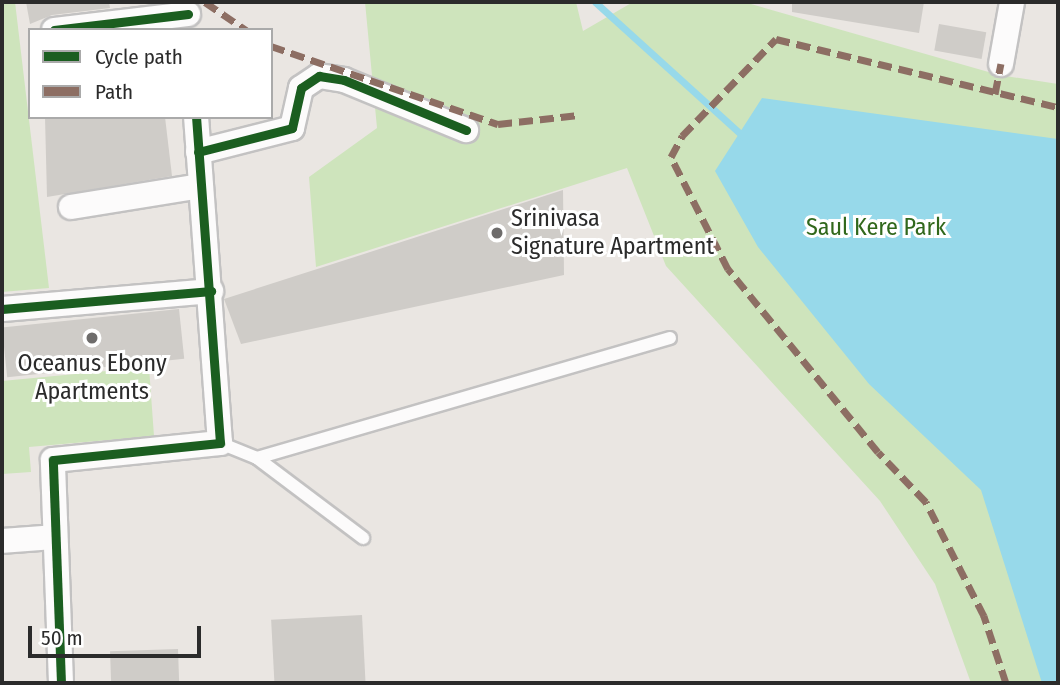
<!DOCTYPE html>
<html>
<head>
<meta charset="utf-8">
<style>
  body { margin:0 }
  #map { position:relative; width:1060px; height:685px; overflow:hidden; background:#eae6e2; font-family:"Fira Sans Condensed",sans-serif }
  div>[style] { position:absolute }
  .green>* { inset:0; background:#cee4bc }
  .water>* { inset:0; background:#97d9ea }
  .stream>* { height:7px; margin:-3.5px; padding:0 3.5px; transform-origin:3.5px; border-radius:3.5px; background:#97d9ea }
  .building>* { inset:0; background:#cfccc8; transform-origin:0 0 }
  .roads { filter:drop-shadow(2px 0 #c3c2c2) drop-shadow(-2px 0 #c3c2c2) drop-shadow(0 2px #c3c2c2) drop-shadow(0 -2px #c3c2c2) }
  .lane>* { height:12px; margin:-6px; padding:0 6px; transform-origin:6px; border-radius:6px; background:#fcfbfb }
  .street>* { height:24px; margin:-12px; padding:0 12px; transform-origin:12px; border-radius:12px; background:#fcfbfb }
  .quiet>* { height:7px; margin-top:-3.5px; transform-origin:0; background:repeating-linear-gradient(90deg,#8d6e63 0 14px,transparent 0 21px) }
  .cycleway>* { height:9px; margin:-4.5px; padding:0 4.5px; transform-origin:4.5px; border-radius:4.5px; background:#1b5e20 }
  .dots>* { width:19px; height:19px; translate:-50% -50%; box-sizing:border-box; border:4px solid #fff; border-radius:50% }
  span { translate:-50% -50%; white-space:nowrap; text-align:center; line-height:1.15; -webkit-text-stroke:6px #fff; paint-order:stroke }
  .poi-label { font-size:24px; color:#2b2b2b }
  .left { translate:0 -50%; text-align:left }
  .park-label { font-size:24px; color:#31681c }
  .frame { position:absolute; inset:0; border:4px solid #2b2b2b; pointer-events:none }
  .legend { position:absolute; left:28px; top:28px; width:245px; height:91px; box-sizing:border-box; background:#fff; border:2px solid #aaa; margin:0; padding:9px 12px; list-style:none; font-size:21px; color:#2b2b2b }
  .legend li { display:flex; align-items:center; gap:14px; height:35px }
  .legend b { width:35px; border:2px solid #aaa }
  .scale { position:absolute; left:28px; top:626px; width:173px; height:32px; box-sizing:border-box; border:4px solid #2b2b2b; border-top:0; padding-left:9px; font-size:21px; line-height:24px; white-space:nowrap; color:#2b2b2b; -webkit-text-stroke:5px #fff; paint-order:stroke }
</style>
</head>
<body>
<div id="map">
  <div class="green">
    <div style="clip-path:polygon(2px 2px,15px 2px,49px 288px,2px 292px)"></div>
    <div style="clip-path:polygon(365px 2px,576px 2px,583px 31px,633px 2px,744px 2px,999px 75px,1058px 84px,1058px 683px,971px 683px,935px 584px,880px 501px,666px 266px,627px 168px,316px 267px,309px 177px,377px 128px)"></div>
    <div style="clip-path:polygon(149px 367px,154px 436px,29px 447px,31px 472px,2px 474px,2px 381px)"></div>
  </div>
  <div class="water">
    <div style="clip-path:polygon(762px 98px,1058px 139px,1058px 683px,1042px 683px,981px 490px,869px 384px,758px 247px,715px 171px)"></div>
  </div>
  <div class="stream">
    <div style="left:595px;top:2px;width:204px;rotate:42.2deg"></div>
  </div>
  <div class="building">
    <div style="clip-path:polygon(26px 2px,109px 2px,110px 8px,52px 15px,30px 24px)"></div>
    <div style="clip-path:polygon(792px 2px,924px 2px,919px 33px,792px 12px)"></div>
    <div style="left:939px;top:24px;width:48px;height:27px;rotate:10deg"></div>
    <div style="clip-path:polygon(45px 117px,165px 117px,172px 176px,47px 197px)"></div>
    <div style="clip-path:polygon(563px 190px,564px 275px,241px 344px,224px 299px)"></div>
    <div style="left:179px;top:309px;width:50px;height:178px;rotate:84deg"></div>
    <div style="left:362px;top:615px;width:68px;height:91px;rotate:87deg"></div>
    <div style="left:178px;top:649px;width:34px;height:68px;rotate:88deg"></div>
  </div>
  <div class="roads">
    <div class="lane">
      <div style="left:220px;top:443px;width:40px;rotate:22deg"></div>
      <div style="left:257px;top:458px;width:430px;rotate:-16.2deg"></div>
      <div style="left:257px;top:458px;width:133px;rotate:37deg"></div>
    </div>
    <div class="street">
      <div style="left:54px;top:30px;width:135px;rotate:-6.8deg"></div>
      <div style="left:1001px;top:64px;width:63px;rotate:-79.9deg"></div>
      <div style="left:198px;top:152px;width:97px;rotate:-14.3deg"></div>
      <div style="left:292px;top:128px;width:41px;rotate:-77.3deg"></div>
      <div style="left:301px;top:88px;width:22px;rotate:-34deg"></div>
      <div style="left:319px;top:76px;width:25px;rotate:9deg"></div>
      <div style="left:344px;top:80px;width:132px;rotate:22.3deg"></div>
      <div style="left:71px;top:207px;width:131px;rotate:-9.2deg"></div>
      <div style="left:2px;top:309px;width:210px;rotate:-4.9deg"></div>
      <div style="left:2px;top:541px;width:53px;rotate:-4.3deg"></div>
      <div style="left:61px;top:683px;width:223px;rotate:-92.1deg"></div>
      <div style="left:53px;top:460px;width:168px;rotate:-5.8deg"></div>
      <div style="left:220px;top:443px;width:327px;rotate:-94.2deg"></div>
    </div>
  </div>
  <div class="quiet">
    <div style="left:205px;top:2px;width:50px;rotate:34.3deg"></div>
    <div style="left:271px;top:46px;width:240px;rotate:19deg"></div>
    <div style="left:498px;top:124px;width:81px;rotate:-6.4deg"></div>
    <div style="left:995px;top:94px;width:31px;rotate:-79deg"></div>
    <div style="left:1006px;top:683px;width:71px;rotate:-108.2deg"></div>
    <div style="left:984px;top:616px;width:128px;rotate:-117deg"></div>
    <div style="left:926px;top:502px;width:69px;rotate:-133.8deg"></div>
    <div style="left:878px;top:452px;width:237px;rotate:-129.3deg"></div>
    <div style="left:728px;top:269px;width:126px;rotate:-117deg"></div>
    <div style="left:671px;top:157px;width:24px;rotate:-62deg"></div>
    <div style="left:682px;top:136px;width:135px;rotate:-45.9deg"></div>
    <div style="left:776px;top:39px;width:290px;rotate:13.6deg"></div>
  </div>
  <div class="cycleway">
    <div style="left:54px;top:30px;width:135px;rotate:-6.8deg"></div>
    <div style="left:198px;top:152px;width:97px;rotate:-14.3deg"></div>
    <div style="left:292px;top:128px;width:41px;rotate:-77.3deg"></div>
    <div style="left:301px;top:88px;width:22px;rotate:-34deg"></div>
    <div style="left:319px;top:76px;width:25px;rotate:9deg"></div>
    <div style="left:344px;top:80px;width:132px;rotate:22.3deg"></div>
    <div style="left:2px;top:309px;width:210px;rotate:-4.9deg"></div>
    <div style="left:61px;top:683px;width:223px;rotate:-92.1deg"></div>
    <div style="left:53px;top:460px;width:168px;rotate:-5.8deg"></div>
    <div style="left:220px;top:443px;width:327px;rotate:-94.2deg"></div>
  </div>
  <div class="dots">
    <div style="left:497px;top:233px;background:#6e6c6b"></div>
    <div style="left:92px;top:338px;background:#6e6c6b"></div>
  </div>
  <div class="poi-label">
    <span class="left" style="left:511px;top:233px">Srinivasa<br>Signature Apartment</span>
    <span style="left:92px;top:378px">Oceanus Ebony<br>Apartments</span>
  </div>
  <div class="park-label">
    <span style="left:876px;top:228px">Saul Kere Park</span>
  </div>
  <div class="frame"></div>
  <ul class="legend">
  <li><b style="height:9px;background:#1b5e20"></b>Cycle path</li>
  <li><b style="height:9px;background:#8d6e63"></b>Path</li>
  </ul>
  <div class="scale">50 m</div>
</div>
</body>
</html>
